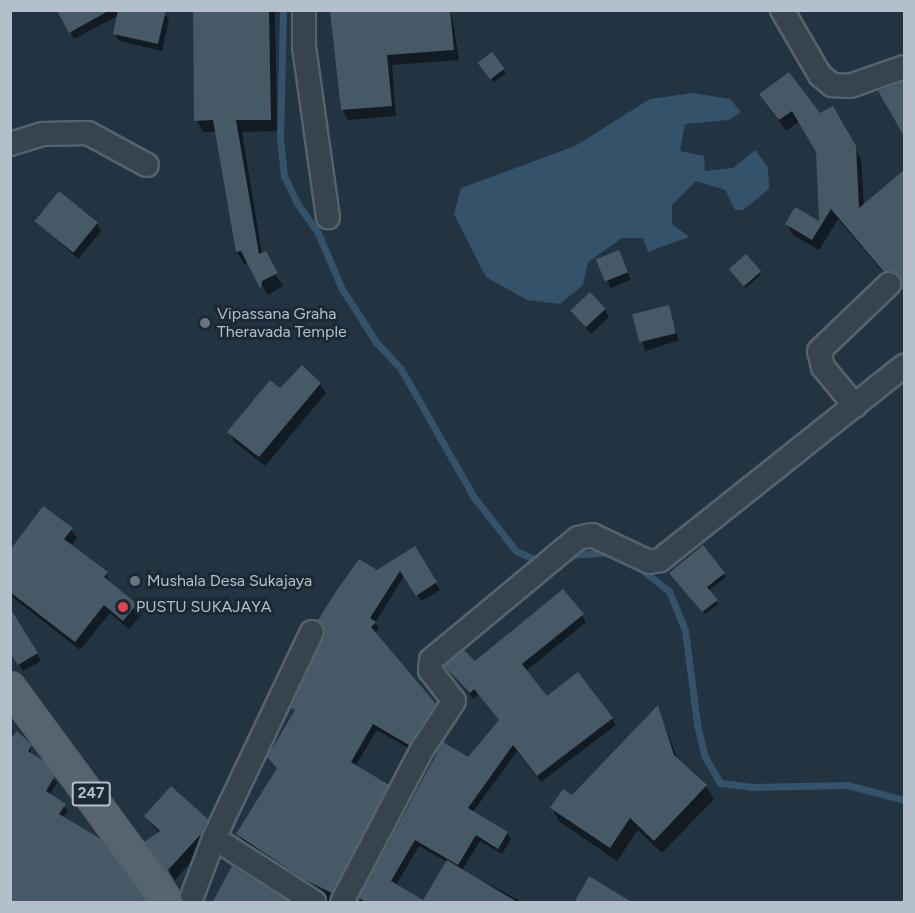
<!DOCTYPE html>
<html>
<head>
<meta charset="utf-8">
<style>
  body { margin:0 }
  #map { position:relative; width:915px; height:913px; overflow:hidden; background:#223341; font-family:Figtree,sans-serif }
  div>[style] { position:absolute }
  .water>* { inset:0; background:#345269 }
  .shadow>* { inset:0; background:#0007; transform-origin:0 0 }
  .stream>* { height:7px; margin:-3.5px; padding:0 3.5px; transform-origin:3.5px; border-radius:3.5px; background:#345269 }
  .building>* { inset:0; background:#465967; transform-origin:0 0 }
  .roads { filter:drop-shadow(2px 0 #54626e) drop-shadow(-2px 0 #54626e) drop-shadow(0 2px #54626e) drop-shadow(0 -2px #54626e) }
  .minor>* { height:22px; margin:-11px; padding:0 11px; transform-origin:11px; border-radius:11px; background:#364450 }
  .major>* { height:28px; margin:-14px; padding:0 14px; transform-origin:14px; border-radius:14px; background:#546470 }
  .dots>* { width:16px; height:16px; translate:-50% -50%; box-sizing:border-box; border:3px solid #1b2935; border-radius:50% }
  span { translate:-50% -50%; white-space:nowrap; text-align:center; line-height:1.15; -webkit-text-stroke:6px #1b2935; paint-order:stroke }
  .shield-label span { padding:2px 4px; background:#1b2935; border:2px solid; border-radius:4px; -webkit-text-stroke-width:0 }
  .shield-label { font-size:15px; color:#b3bfcb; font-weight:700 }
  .poi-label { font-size:16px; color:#b3bfcb }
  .left { translate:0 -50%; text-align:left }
  .frame { position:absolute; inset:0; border:12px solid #b3bfcb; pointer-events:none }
</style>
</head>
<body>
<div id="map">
  <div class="water">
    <div style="clip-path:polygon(693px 93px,730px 99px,741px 112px,729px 120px,685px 124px,680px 151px,704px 156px,705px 171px,733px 168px,755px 150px,768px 167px,769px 189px,743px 210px,735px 210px,725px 190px,696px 181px,672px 205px,672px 224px,689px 237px,648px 252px,643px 238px,622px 238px,588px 262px,583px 285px,560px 304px,527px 300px,486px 277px,454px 214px,461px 188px,575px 146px,650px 99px)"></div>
  </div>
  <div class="shadow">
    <div style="clip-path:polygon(10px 10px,161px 10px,169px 19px,162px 51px,119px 41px,115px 34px,119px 15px,74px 39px,59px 11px)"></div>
    <div style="clip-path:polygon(194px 10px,275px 10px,277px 131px,242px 132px,262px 254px,283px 286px,268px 295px,249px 263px,244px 264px,237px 252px,216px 132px,203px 132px,196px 120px)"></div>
    <div style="clip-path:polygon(331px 10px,451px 10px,459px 60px,392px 65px,396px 116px,348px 120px,343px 110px)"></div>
    <div style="clip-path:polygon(492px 54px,506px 73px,494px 82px,481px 66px)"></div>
    <div style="clip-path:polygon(904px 83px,904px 133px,880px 92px)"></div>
    <div style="clip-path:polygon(768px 105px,839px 119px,861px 159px,864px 206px,904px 172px,904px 285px,892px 283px,838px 219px,819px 250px,793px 235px,787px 224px,821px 224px,817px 152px,800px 121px,786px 131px)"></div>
    <div style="clip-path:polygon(36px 221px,97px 224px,101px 231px,78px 259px)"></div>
    <div style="left:619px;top:252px;width:30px;height:22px;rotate:67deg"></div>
    <div style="clip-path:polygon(760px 271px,761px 274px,746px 288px,732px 272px)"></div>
    <div style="left:668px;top:307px;width:35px;height:35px;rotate:72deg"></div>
    <div style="clip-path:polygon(572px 310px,605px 310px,609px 317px,591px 334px)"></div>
    <div style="clip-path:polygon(320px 384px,326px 393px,265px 466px,235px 442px,229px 432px,280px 390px)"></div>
    <div style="clip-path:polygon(71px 529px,77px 538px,71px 546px,106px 573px,110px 584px,141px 615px,129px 629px,110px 613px,80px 650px,10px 595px,10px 553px)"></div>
    <div style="clip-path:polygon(702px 547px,726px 577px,708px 591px,718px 604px,705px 614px,673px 576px)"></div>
    <div style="clip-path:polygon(414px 549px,440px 590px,421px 601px,404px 576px,375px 623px,379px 629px,374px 633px,438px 712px,413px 751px,377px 730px,355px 766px,387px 786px,391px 792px,333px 902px,327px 902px,327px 897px,242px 841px,238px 834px,278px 769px,269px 757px,296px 713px,293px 707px,326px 638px,320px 620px,377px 572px)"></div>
    <div style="clip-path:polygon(evenodd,582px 615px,586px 622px,526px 671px,547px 698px,612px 719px,616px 725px,541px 782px,517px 751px,473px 812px,507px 833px,511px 839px,502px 854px,480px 841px,462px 870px,522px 902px,359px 902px,444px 744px,468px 759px,500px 721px,479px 694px,474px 699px,446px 667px,475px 663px,582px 615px,419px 846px,447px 862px,423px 902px,396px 885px,419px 846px)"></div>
    <div style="clip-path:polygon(20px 626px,41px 661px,23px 671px,10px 650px)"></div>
    <div style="clip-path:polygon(658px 708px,678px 760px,706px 786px,714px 799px,662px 853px,638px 830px,617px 861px,559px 821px,552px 808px,572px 797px)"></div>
    <div style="clip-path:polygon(10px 743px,31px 746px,31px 755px,57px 783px,49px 795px,68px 810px,10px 902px)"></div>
    <div style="clip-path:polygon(146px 817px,207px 820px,213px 830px,206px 844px,175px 880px,152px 852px,159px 833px)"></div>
  </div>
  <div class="stream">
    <div style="left:283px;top:10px;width:128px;rotate:91.3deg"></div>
    <div style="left:280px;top:138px;width:38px;rotate:84deg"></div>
    <div style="left:284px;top:176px;width:30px;rotate:64deg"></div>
    <div style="left:297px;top:203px;width:37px;rotate:55deg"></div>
    <div style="left:318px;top:233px;width:61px;rotate:66.8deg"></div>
    <div style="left:342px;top:289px;width:63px;rotate:57.3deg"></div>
    <div style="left:376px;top:342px;width:37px;rotate:47deg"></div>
    <div style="left:401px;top:369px;width:146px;rotate:60.4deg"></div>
    <div style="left:473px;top:496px;width:70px;rotate:52deg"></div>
    <div style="left:516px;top:551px;width:20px;rotate:24deg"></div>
    <div style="left:534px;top:559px;width:9px;rotate:-6deg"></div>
    <div style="left:569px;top:555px;width:39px;rotate:-4deg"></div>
    <div style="left:639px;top:567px;width:38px;rotate:39deg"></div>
    <div style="left:669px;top:591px;width:42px;rotate:67.7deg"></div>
    <div style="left:685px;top:630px;width:95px;rotate:82.7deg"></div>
    <div style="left:697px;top:724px;width:32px;rotate:77deg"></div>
    <div style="left:704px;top:755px;width:32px;rotate:60deg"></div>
    <div style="left:720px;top:783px;width:31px;rotate:7deg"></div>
    <div style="left:751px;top:787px;width:96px;rotate:-1.2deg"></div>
    <div style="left:847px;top:785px;width:59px;rotate:14.7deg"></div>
  </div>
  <div class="building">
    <div style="clip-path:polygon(57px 10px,110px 10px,69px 33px)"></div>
    <div style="clip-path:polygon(118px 10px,166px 10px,158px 44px,113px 34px)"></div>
    <div style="clip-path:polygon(193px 10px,269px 10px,271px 120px,236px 120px,259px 254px,266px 251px,278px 273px,262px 281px,261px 290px,241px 251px,236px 252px,213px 120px,194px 121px)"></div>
    <div style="clip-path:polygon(450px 10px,454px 50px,387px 55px,392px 106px,341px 110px,330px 11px)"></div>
    <div style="left:492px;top:52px;width:21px;height:18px;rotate:53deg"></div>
    <div style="clip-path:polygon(789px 72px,820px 113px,833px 106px,856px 146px,859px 208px,904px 170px,904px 296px,899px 275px,884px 272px,831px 209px,812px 240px,785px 224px,795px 207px,819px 221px,816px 152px,792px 111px,779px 120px,759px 94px)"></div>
    <div style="clip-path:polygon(904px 81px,904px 136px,878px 91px)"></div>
    <div style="left:59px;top:191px;width:50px;height:39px;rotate:39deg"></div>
    <div style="left:619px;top:250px;width:24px;height:25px;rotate:68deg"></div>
    <div style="left:746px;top:254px;width:23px;height:23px;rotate:49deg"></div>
    <div style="left:590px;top:292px;width:23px;height:27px;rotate:47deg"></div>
    <div style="left:669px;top:305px;width:29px;height:38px;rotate:76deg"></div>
    <div style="clip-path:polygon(302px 365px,321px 383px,259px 457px,227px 432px,270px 380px,280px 388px)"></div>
    <div style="clip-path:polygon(43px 506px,73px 528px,64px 539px,108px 572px,104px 577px,137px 604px,123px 621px,104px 605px,75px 642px,10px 592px,10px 550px)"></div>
    <div style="clip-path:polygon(703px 545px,725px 573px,707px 587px,718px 600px,702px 612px,669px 573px)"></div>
    <div style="clip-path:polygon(415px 546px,437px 582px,416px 596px,400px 571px,370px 618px,376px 622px,371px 627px,436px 704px,409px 745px,373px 724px,351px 762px,389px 785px,332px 893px,305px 880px,236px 834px,277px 768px,267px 757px,295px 710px,291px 708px,324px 637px,323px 625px,318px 620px,337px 590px,359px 559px,377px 570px)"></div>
    <div style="clip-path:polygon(563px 589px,584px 614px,522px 664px,547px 696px,578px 672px,613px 718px,537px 776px,513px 745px,468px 808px,508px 832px,498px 849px,476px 835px,458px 865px,415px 840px,391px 881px,423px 900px,447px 860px,519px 903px,367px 903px,359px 898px,443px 742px,468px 757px,499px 720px,474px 689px,470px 693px,444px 666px,464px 650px,475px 661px)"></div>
    <div style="clip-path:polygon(10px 608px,38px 653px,18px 665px,10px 653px)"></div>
    <div style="clip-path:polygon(658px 705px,674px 755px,707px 785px,654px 841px,630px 818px,610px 848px,550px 808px,563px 789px,572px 795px)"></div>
    <div style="clip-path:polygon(17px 731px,32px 745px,28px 751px,44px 761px,55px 776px,46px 791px,66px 804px,59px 814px,101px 839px,148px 903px,10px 903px,10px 740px)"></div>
    <div style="clip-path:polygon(171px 786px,208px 819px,201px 834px,168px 870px,177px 886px,144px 842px,160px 831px,144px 816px)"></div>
    <div style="clip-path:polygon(232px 866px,290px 903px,212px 903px)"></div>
    <div style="clip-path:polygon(589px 876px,633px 903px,574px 903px)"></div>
  </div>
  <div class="roads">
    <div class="minor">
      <div style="left:304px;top:10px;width:37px;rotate:90deg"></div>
      <div style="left:304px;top:47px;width:172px;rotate:82deg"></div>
      <div style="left:782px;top:10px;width:75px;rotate:59.7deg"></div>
      <div style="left:820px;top:75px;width:16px;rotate:40deg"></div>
      <div style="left:832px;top:85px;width:18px;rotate:3deg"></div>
      <div style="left:850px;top:86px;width:57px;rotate:-19.4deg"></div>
      <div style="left:10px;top:144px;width:34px;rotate:-17deg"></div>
      <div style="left:42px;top:134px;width:46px;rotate:-1.2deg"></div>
      <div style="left:88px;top:133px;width:67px;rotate:28.5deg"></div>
      <div style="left:855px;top:406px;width:50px;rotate:-129.4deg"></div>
      <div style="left:823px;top:367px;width:16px;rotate:-104deg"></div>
      <div style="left:819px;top:351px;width:97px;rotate:-43.7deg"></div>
      <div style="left:214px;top:838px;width:119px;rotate:32.6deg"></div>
      <div style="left:190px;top:902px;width:68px;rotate:-69.4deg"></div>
      <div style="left:214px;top:838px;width:228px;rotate:-64.6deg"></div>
      <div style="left:342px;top:902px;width:174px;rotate:-62.3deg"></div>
      <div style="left:423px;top:748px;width:56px;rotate:-56.6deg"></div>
      <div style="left:454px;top:701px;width:39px;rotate:-128deg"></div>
      <div style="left:430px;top:670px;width:10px;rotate:-84deg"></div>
      <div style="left:431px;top:660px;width:191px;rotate:-39.7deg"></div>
      <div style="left:578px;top:538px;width:14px;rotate:-12deg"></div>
      <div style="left:592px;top:535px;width:63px;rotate:25.3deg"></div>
      <div style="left:649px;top:562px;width:11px;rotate:-10deg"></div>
      <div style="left:660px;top:560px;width:312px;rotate:-38.5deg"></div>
    </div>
    <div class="major">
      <div style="left:10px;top:687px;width:267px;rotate:53.7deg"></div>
    </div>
  </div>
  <div class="dots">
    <div style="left:205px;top:323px;background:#6b7280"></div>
    <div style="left:135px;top:581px;background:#6b7280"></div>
    <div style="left:123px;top:607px;background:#e0444e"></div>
  </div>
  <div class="shield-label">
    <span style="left:91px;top:794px">247</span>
  </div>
  <div class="poi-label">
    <span class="left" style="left:217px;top:323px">Vipassana Graha<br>Theravada Temple</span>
    <span class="left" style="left:147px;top:581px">Mushala Desa Sukajaya</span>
    <span class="left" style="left:136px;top:607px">PUSTU SUKAJAYA</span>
  </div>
  <div class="frame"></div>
</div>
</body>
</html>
